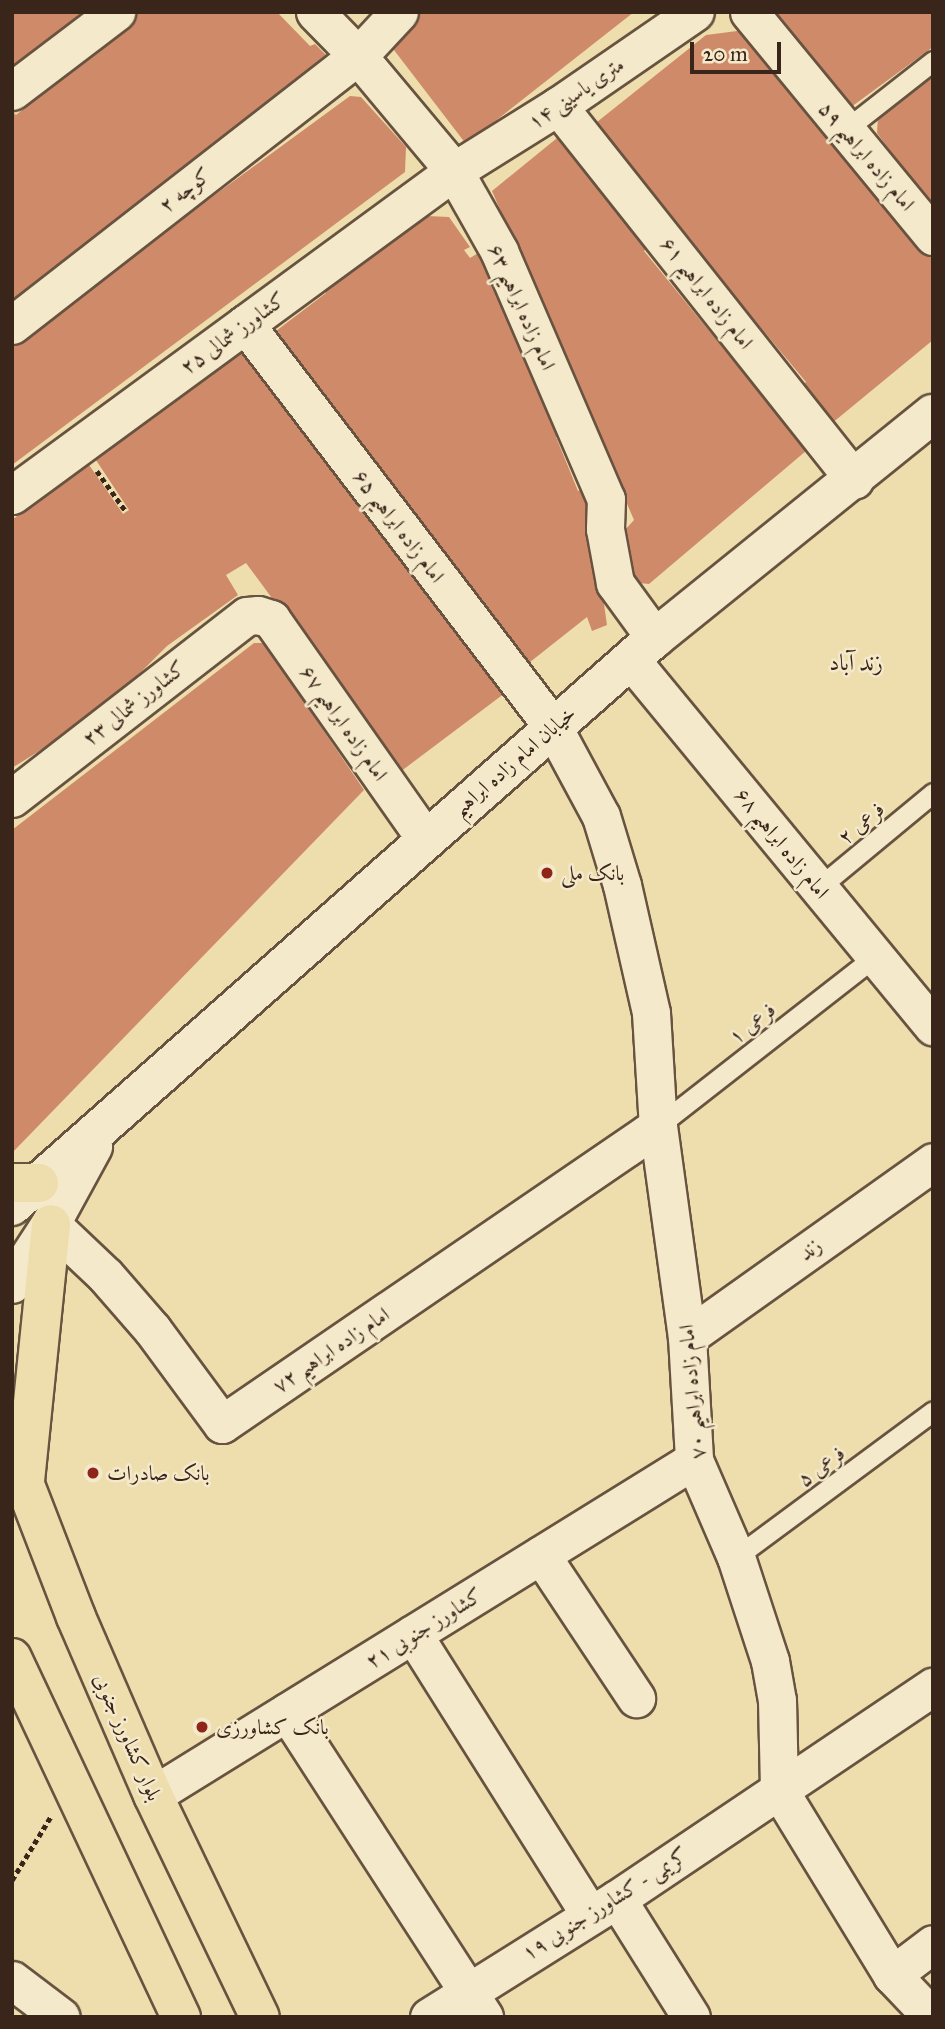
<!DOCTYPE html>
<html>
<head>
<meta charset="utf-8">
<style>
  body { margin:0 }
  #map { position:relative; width:945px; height:2029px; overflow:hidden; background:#eeddad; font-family:"IM FELL Great Primer",Amiri,serif }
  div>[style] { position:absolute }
  .building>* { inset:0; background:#cf8a6a }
  .path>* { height:4.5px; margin-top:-2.25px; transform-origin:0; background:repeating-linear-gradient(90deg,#3a251b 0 5px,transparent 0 8.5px) }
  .roads { filter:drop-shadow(2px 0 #675340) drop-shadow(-2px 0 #675340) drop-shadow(0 2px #675340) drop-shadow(0 -2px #675340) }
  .service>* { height:19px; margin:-9.5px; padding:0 9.5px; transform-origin:9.5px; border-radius:9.5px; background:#f4e9ca }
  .minor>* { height:37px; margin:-18.5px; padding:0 18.5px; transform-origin:18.5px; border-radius:18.5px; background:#f4e9ca }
  .secondary>* { height:38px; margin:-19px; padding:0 19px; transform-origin:19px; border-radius:19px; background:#f4e9ca }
  .primary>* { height:38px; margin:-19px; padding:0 19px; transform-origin:19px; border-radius:19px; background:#eeddad }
  .dots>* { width:19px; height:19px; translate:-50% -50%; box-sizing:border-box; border:4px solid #f4e9ca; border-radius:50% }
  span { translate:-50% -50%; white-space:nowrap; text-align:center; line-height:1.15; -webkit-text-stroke:5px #f4e9ca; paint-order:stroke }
  .street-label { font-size:21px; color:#3a251b }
  .poi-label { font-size:21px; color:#3a251b }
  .left { translate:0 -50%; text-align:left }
  .neighbourhood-label { font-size:23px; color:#3a251b }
  .frame { position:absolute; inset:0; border:14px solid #3a251b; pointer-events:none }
  .scale { position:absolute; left:690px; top:42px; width:91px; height:32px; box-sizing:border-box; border:4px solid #3a251b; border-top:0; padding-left:9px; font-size:21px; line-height:24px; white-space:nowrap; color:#3a251b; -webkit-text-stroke:5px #f4e9ca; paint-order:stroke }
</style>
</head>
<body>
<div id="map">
  <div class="building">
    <div style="clip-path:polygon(12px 12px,102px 12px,12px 79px)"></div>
    <div style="clip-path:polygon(137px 12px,277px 12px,310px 46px,315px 44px,329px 58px,12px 319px,12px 111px,16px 115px,36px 99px,30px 92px)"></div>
    <div style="clip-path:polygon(409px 12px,634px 12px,466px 144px,384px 37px)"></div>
    <div style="clip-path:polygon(771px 12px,933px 12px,933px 47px,847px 110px)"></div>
    <div style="clip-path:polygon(745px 30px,933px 260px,933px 340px,831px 424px,800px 388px,806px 382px,592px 126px,706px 35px)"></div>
    <div style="clip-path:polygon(933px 76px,933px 210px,877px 133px,878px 117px)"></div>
    <div style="clip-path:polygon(350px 96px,361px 97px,406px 147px,405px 172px,12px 465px,12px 343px)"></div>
    <div style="clip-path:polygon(562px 134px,653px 241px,644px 251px,782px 420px,789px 415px,813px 445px,649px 584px,639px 583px,629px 569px,624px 531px,634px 520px,492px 191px)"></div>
    <div style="clip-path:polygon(427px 216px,449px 217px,470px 247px,464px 250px,470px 258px,483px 250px,567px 430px,556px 437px,578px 491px,584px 488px,591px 514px,607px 625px,592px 631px,587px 617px,525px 666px,272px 339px,276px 331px,326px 293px,319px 285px)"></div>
    <div style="clip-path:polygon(241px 347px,505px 693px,400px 772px,246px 563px,226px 575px,238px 595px,167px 646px,133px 680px,60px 738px,12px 768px,12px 520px,87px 462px,123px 514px,129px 510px,94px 457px)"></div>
    <div style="clip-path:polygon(254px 643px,264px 643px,364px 790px,12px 1153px,12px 830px)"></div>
  </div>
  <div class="path">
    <div style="left:97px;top:471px;width:48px;rotate:54.3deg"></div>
    <div style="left:12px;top:1880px;width:75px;rotate:-58.6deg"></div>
  </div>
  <div class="roads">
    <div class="service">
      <div style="left:845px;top:130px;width:112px;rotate:-38.1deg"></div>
      <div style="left:818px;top:888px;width:149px;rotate:-39.6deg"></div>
      <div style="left:658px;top:1126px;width:274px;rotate:-38deg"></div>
      <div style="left:736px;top:1557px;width:245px;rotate:-36.5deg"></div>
    </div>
    <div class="minor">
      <div style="left:315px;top:12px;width:62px;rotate:45.7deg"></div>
      <div style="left:358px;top:56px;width:150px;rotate:50.1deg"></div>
      <div style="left:454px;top:171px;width:92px;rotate:60.6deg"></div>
      <div style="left:499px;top:251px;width:270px;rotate:66.7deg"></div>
      <div style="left:606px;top:499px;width:30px;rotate:92deg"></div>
      <div style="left:605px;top:529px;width:55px;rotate:79.5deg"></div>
      <div style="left:615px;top:583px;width:68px;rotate:54deg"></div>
      <div style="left:749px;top:12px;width:290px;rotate:50.6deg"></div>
      <div style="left:12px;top:91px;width:131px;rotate:-37.2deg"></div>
      <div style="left:558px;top:106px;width:477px;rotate:51.6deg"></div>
      <div style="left:245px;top:324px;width:507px;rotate:52.61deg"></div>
      <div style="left:553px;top:727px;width:101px;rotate:61.7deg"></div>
      <div style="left:601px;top:816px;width:72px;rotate:73.1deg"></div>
      <div style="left:622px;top:885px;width:131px;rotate:77.2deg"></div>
      <div style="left:651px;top:1013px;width:113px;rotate:86.5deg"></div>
      <div style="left:658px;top:1126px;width:213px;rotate:82.2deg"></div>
      <div style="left:687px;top:1337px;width:123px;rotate:86.7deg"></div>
      <div style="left:694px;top:1460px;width:106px;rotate:66.6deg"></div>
      <div style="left:736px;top:1557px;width:109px;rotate:71.9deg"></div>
      <div style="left:770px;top:1661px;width:40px;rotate:80deg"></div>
      <div style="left:777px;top:1700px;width:90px;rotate:88.7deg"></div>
      <div style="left:779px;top:1790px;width:217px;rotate:58.6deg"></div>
      <div style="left:892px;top:1975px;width:58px;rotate:46.4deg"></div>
      <div style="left:12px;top:325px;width:438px;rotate:-37.9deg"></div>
      <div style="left:358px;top:56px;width:60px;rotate:-47deg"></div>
      <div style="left:12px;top:495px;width:548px;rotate:-36.24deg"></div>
      <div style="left:454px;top:171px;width:123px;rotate:-32deg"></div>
      <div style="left:558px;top:106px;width:166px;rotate:-34.5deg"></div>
      <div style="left:631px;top:660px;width:475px;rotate:50.5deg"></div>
      <div style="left:12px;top:798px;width:297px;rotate:-37.8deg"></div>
      <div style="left:247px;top:616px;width:11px;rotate:-5deg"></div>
      <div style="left:258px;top:615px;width:14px;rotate:17deg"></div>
      <div style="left:271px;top:619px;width:268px;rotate:54.9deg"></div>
      <div style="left:51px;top:1224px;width:74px;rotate:43.4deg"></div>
      <div style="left:105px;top:1275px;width:72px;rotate:49deg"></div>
      <div style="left:152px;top:1329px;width:118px;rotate:53.6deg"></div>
      <div style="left:222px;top:1424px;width:528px;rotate:-34.35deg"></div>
      <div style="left:687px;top:1337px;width:302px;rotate:-35.4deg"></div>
      <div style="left:541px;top:1555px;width:172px;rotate:56.4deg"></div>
      <div style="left:413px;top:1634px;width:332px;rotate:57.8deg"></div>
      <div style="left:287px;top:1712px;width:363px;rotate:57.1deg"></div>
      <div style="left:153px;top:1795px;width:636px;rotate:-31.77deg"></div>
      <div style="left:617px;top:1899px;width:139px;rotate:57.9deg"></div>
      <div style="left:892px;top:1975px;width:51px;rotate:-37.1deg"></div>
      <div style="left:12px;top:1980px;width:61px;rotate:37.1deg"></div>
      <div style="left:429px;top:2017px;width:222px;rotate:-32.1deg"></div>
      <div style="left:617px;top:1899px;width:381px;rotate:-33.9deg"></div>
    </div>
    <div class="secondary">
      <div style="left:12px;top:1206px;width:858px;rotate:-41.46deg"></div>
      <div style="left:655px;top:638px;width:357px;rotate:-38.9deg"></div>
      <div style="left:12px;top:1284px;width:72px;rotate:-57deg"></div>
      <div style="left:51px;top:1224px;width:88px;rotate:-61.4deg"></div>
    </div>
    <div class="primary">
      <div style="left:12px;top:1183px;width:27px"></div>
      <div style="left:12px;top:1451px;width:178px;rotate:68.9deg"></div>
      <div style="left:76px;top:1617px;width:194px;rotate:66.6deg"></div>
      <div style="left:153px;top:1795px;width:246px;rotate:64.3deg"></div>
      <div style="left:25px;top:1481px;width:258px;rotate:-84.2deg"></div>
      <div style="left:12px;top:1658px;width:397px;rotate:64.8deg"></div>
    </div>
  </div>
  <div class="dots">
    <div style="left:547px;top:873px;background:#8f2418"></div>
    <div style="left:93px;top:1473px;background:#8f2418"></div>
    <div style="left:202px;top:1727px;background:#8f2418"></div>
  </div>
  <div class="street-label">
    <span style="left:576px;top:93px;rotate:-34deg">۱۴ متری یاسینی</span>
    <span style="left:867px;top:156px;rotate:50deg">امام زاده ابراهیم ۵۹</span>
    <span style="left:185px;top:190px;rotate:-38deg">کوچه ۲</span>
    <span style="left:707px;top:293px;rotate:52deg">امام زاده ابراهیم ۶۱</span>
    <span style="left:522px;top:307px;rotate:66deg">امام زاده ابراهیم ۶۳</span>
    <span style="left:233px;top:333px;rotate:-36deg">کشاورز شمالی ۲۵</span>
    <span style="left:399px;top:526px;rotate:53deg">امام زاده ابراهیم ۶۵</span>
    <span style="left:134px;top:703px;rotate:-38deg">کشاورز شمالی ۲۳</span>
    <span style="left:344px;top:723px;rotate:55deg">امام زاده ابراهیم ۶۷</span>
    <span style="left:514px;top:761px;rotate:-41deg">خیابان امام زاده ابراهیم</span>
    <span style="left:861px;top:823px;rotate:-40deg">فرعی ۲</span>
    <span style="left:782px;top:843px;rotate:51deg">امام زاده ابراهیم ۶۸</span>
    <span style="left:752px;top:1023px;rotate:-38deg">فرعی ۱</span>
    <span style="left:810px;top:1249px;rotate:-35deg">زند</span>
    <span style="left:331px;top:1350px;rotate:-34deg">امام زاده ابراهیم ۷۲</span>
    <span style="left:692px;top:1392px;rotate:-95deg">امام زاده ابراهیم ۷۰</span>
    <span style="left:821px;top:1466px;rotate:-36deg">فرعی ۵</span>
    <span style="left:424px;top:1628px;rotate:-32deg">کشاورز جنوبی ۲۱</span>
    <span style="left:128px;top:1737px;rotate:66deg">بلوار کشاورز جنوبی</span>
    <span style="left:605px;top:1904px;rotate:-32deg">کریمی - کشاورز جنوبی ۱۹</span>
  </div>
  <div class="poi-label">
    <span class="left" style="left:561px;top:873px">بانک ملی</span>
    <span class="left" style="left:107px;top:1473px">بانک صادرات</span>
    <span class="left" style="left:216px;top:1727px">بانک کشاورزی</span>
  </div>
  <div class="neighbourhood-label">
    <span style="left:856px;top:662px">زند آباد</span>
  </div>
  <div class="frame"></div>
  <div class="scale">20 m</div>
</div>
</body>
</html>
